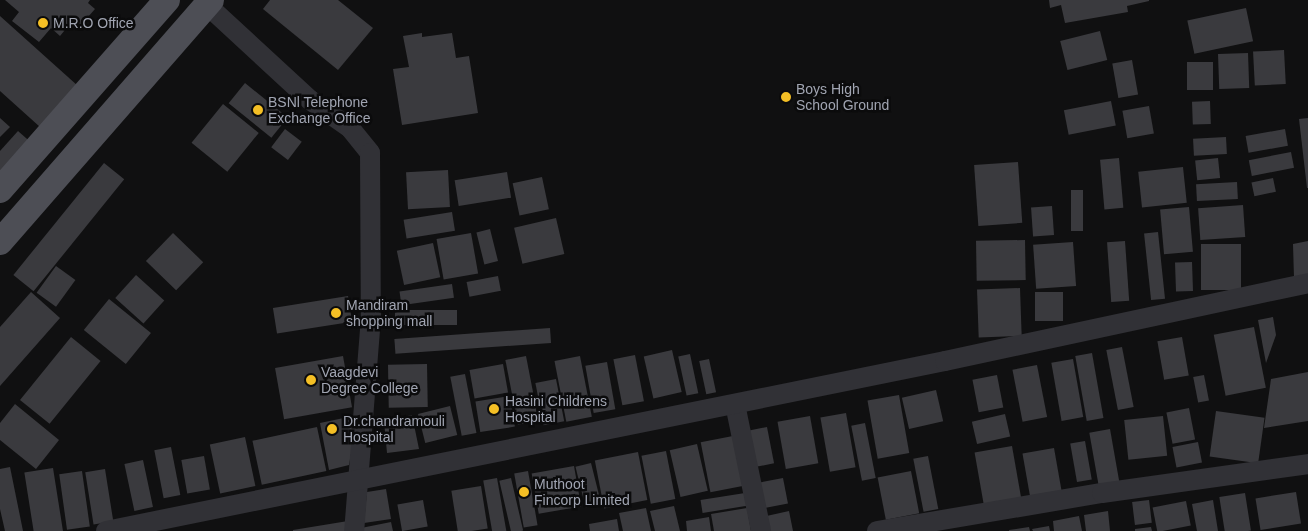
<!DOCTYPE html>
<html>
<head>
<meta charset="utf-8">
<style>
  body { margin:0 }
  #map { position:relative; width:1308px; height:531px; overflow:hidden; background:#101011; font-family:Helvetica,sans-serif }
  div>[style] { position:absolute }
  .building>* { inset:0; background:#3a3a3e; transform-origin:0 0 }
  .minor>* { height:20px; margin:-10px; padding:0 10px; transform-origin:10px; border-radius:10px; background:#313136 }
  .major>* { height:26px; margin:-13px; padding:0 13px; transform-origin:13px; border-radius:13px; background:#4d4e55 }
  .dots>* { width:14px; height:14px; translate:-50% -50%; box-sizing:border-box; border:2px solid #0b0b0c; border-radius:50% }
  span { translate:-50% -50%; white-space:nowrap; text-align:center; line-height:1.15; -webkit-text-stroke:5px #0b0b0c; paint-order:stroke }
  .poi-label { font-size:14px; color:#a1a5b2 }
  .left { translate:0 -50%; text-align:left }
</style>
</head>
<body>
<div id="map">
  <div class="building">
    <div style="clip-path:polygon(5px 0,90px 0,88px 3px,95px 9px,81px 25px,74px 19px,60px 36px,51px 28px,39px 42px,12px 21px,19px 12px)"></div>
    <div style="clip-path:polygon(270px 0,338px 0,373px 28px,338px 70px,263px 9px)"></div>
    <div style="clip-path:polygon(1049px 0,1149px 0,1149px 1px,1127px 6px,1128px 12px,1065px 23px,1061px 5px,1050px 8px)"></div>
    <div style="left:1246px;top:8px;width:34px;height:60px;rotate:78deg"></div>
    <div style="clip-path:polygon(0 16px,78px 86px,40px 127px,0 91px)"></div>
    <div style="left:1100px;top:31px;width:30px;height:41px;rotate:76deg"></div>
    <div style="clip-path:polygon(422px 33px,422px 37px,452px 33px,456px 58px,469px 56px,478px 113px,402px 125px,393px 69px,409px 67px,403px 36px)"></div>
    <div style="left:1284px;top:50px;width:34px;height:31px;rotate:87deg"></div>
    <div style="left:1248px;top:53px;width:35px;height:30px;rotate:88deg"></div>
    <div style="left:1132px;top:60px;width:35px;height:20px;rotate:80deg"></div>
    <div style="left:1187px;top:62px;width:26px;height:28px"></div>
    <div style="left:245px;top:83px;width:55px;height:26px;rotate:39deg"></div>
    <div style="left:1111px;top:101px;width:25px;height:48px;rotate:79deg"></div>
    <div style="left:1210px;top:101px;width:23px;height:18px;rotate:88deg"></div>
    <div style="left:223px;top:104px;width:46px;height:50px;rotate:39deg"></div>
    <div style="left:1149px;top:106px;width:28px;height:27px;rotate:80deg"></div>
    <div style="clip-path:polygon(0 118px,10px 127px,0 137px)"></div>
    <div style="clip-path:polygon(1308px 118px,1308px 188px,1307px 188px,1299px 119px)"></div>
    <div style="left:285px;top:129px;width:21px;height:23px;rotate:37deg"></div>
    <div style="left:1285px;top:129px;width:17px;height:40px;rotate:80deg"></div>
    <div style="clip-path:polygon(18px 131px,35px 146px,0 184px,0 151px)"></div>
    <div style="left:1226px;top:137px;width:17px;height:33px;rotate:87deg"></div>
    <div style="left:1291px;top:152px;width:16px;height:43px;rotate:79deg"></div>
    <div style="left:1119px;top:158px;width:50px;height:19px;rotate:85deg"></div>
    <div style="left:1218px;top:158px;width:20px;height:23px;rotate:84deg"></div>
    <div style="left:1018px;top:162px;width:61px;height:44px;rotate:86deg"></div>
    <div style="left:104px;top:163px;width:26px;height:144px;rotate:39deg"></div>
    <div style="left:1183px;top:167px;width:36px;height:45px;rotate:84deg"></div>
    <div style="left:448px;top:170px;width:37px;height:42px;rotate:87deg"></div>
    <div style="left:507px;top:172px;width:26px;height:53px;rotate:81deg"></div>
    <div style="left:542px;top:177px;width:33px;height:30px;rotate:78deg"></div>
    <div style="left:1273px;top:178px;width:14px;height:22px;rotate:78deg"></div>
    <div style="left:1237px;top:182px;width:17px;height:41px;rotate:87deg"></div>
    <div style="left:1071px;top:190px;width:12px;height:41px"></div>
    <div style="left:1243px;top:205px;width:32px;height:45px;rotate:86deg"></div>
    <div style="left:1052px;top:206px;width:29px;height:21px;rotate:86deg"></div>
    <div style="left:1189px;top:207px;width:45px;height:29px;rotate:85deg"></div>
    <div style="left:452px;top:212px;width:19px;height:49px;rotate:81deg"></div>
    <div style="left:556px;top:218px;width:37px;height:43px;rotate:77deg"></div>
    <div style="left:490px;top:229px;width:33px;height:14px;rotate:76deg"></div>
    <div style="left:1158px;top:232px;width:67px;height:14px;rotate:84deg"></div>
    <div style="left:173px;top:233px;width:42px;height:39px;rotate:44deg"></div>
    <div style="left:471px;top:233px;width:41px;height:35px;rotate:80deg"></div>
    <div style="left:1025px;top:240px;width:40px;height:49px;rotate:89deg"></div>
    <div style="left:1125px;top:241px;width:60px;height:18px;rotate:86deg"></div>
    <div style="clip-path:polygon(1308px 241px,1308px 275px,1294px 278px,1293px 244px)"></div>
    <div style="left:1073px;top:242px;width:44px;height:40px;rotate:86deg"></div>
    <div style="left:433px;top:243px;width:35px;height:37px;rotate:78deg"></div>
    <div style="left:1201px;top:244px;width:40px;height:46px"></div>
    <div style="left:1192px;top:262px;width:29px;height:17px;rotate:88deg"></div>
    <div style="left:56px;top:266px;width:24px;height:33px;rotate:36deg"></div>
    <div style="left:136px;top:275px;width:38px;height:31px;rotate:42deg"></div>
    <div style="left:498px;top:276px;width:15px;height:32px;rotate:79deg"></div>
    <div style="left:452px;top:284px;width:14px;height:53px;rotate:82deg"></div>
    <div style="left:1020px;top:288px;width:48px;height:43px;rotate:88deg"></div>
    <div style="clip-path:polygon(31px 292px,60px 318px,0 386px,0 327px)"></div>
    <div style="left:1035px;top:292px;width:28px;height:29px"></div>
    <div style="left:348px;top:296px;width:26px;height:76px;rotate:81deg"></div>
    <div style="left:109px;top:299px;width:54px;height:40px;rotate:39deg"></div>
    <div style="left:457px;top:310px;width:15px;height:62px;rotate:90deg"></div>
    <div style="clip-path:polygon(1273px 317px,1276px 335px,1266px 363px,1258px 320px)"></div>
    <div style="left:1254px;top:327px;width:62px;height:41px;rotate:79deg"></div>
    <div style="left:550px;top:328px;width:15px;height:156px;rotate:86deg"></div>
    <div style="left:71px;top:337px;width:38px;height:81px;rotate:39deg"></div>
    <div style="left:1182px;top:337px;width:39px;height:25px;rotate:80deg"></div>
    <div style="left:1122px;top:347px;width:61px;height:16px;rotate:79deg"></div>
    <div style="left:672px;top:350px;width:43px;height:29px;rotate:77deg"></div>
    <div style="left:1092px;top:353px;width:66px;height:17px;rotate:80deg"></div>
    <div style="left:690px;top:354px;width:40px;height:12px;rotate:78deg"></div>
    <div style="left:635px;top:355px;width:47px;height:22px;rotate:79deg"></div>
    <div style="left:343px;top:356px;width:52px;height:69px;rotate:80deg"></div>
    <div style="left:526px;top:356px;width:66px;height:21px;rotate:79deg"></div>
    <div style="left:580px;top:356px;width:62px;height:26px;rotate:79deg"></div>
    <div style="left:709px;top:359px;width:34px;height:10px;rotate:78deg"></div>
    <div style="left:1073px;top:359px;width:59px;height:22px;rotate:80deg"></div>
    <div style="left:607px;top:362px;width:48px;height:22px;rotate:80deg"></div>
    <div style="left:427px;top:364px;width:43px;height:39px;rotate:89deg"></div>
    <div style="left:503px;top:364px;width:29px;height:34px;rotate:80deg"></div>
    <div style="left:1037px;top:365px;width:53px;height:25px;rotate:79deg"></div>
    <div style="clip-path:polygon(1308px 372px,1308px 421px,1264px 428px,1271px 379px)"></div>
    <div style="left:465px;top:374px;width:60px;height:15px;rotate:79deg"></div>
    <div style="left:997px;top:375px;width:33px;height:25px;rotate:79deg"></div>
    <div style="left:1204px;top:375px;width:26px;height:11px;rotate:79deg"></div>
    <div style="left:556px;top:379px;width:43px;height:21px;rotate:79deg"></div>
    <div style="left:936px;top:390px;width:32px;height:35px;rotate:77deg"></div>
    <div style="left:899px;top:395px;width:59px;height:32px;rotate:80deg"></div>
    <div style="left:510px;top:396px;width:31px;height:35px;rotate:81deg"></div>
    <div style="clip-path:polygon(15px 404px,59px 440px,36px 469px,0 440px,0 423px)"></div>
    <div style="left:450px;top:406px;width:30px;height:33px;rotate:76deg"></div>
    <div style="left:1189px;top:408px;width:32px;height:23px;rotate:79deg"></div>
    <div style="left:1216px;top:411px;width:49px;height:46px;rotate:8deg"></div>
    <div style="left:846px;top:413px;width:55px;height:26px;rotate:80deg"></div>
    <div style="left:1005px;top:414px;width:23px;height:34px;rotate:77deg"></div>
    <div style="clip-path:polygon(358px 415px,349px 465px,329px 470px,320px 423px)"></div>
    <div style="clip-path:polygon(412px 415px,419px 449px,387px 453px,384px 421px)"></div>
    <div style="left:810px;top:416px;width:48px;height:33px;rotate:80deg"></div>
    <div style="left:1163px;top:416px;width:40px;height:39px;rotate:84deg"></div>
    <div style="left:865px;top:423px;width:56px;height:14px;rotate:79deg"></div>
    <div style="left:317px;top:427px;width:45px;height:66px;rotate:78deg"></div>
    <div style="left:767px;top:427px;width:37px;height:22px;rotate:79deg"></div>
    <div style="left:1110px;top:429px;width:55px;height:21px;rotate:80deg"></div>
    <div style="left:738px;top:435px;width:51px;height:38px;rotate:79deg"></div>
    <div style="left:245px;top:437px;width:50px;height:36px;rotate:78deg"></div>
    <div style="left:1085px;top:441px;width:39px;height:15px;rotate:80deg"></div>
    <div style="left:1198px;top:442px;width:21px;height:26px;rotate:79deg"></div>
    <div style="left:697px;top:444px;width:48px;height:28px;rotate:77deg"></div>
    <div style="left:1012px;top:446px;width:53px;height:38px;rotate:80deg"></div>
    <div style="left:171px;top:447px;width:49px;height:17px;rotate:79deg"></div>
    <div style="left:1054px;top:448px;width:45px;height:32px;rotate:80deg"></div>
    <div style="left:666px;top:451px;width:49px;height:25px;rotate:79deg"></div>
    <div style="left:638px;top:452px;width:49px;height:44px;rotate:79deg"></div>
    <div style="left:204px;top:456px;width:34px;height:23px;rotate:80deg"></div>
    <div style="left:928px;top:456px;width:54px;height:15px;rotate:79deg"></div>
    <div style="left:143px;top:460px;width:48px;height:19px;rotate:78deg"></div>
    <div style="left:591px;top:463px;width:42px;height:16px;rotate:76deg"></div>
    <div style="left:574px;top:466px;width:41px;height:43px;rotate:80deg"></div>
    <div style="clip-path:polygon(10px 467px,23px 531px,5px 531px,0 509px,0 469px)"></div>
    <div style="left:53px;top:468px;width:64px;height:29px;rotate:81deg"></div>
    <div style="left:105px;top:469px;width:53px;height:20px;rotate:81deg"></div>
    <div style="left:82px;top:471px;width:56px;height:23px;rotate:82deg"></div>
    <div style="left:528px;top:471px;width:55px;height:14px;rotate:80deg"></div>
    <div style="left:911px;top:471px;width:43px;height:34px;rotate:79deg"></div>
    <div style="left:497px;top:478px;width:54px;height:14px;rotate:80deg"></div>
    <div style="left:511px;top:478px;width:54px;height:12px;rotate:77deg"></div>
    <div style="left:783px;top:478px;width:26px;height:28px;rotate:79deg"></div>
    <div style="left:481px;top:486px;width:43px;height:30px;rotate:81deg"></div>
    <div style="clip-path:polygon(386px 489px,391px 519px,364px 523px,367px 492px)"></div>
    <div style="left:1296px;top:492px;width:32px;height:41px;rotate:81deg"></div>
    <div style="left:745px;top:493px;width:13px;height:45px;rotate:81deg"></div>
    <div style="left:1245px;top:493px;width:38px;height:26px;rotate:81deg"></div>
    <div style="left:423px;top:500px;width:27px;height:26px;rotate:80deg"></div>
    <div style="left:1149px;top:500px;width:23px;height:17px;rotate:83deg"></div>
    <div style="clip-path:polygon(1213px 500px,1218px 531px,1197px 531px,1192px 504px)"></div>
    <div style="left:1186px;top:501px;width:25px;height:34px;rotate:79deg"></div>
    <div style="clip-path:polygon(674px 506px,680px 531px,655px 531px,650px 511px)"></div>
    <div style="clip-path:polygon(646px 508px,651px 531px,623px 531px,619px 513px)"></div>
    <div style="clip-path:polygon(747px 508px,751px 531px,714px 531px,711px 514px)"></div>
    <div style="clip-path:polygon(789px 511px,793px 531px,765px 531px,762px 517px)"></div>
    <div style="clip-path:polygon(1108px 511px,1110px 531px,1086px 531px,1084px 515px)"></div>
    <div style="clip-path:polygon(1079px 516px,1082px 531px,1054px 531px,1053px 521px)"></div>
    <div style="clip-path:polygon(709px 517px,711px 531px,687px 531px,686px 521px)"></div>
    <div style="clip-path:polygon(617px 519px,619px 531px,590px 531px,589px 524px)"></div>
    <div style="clip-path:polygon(348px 521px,347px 531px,293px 531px,293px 530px)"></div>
    <div style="clip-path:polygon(391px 522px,393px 531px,362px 531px,361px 528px)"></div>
    <div style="clip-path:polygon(1049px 526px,1050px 531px,1033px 531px,1032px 529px)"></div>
    <div style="clip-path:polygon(1029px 527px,1030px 531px,1009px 531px,1009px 530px)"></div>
    <div style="clip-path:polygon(1151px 527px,1152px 531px,1135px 531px,1135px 529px)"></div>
  </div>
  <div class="minor">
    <div style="left:207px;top:5px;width:140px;rotate:42.7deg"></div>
    <div style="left:310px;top:100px;width:49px;rotate:35deg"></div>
    <div style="left:350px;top:128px;width:32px;rotate:51deg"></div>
    <div style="left:370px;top:153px;width:164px;rotate:89.7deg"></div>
    <div style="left:371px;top:317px;width:215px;rotate:94.5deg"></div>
    <div style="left:735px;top:404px;width:130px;rotate:78.4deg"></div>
    <div style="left:106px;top:531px;width:856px;rotate:-11.45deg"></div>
    <div style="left:945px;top:361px;width:371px;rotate:-12.1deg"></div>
    <div style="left:877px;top:531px;width:228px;rotate:-9.6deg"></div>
    <div style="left:1102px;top:493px;width:208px;rotate:-8deg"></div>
  </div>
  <div class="major">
    <div style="left:0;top:190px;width:253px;rotate:-48.7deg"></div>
    <div style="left:0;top:242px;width:321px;rotate:-48.9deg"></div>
  </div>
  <div class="dots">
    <div style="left:43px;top:23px;background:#f4bf25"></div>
    <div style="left:786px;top:97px;background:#f4bf25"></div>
    <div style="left:258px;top:110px;background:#f4bf25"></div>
    <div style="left:336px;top:313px;background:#f4bf25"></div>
    <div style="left:311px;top:380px;background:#f4bf25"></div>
    <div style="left:494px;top:409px;background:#f4bf25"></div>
    <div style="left:332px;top:429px;background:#f4bf25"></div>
    <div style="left:524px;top:492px;background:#f4bf25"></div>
  </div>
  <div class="poi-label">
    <span class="left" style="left:53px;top:23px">M.R.O Office</span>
    <span class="left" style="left:796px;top:97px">Boys High<br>School Ground</span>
    <span class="left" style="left:268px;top:110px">BSNl Telephone<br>Exchange Office</span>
    <span class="left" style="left:346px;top:313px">Mandiram<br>shopping mall</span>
    <span class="left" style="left:321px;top:380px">Vaagdevi<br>Degree College</span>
    <span class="left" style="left:505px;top:409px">Hasini Childrens<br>Hospital</span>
    <span class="left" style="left:343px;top:429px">Dr.chandramouli<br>Hospital</span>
    <span class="left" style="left:534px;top:492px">Muthoot<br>Fincorp Limited</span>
  </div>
</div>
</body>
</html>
